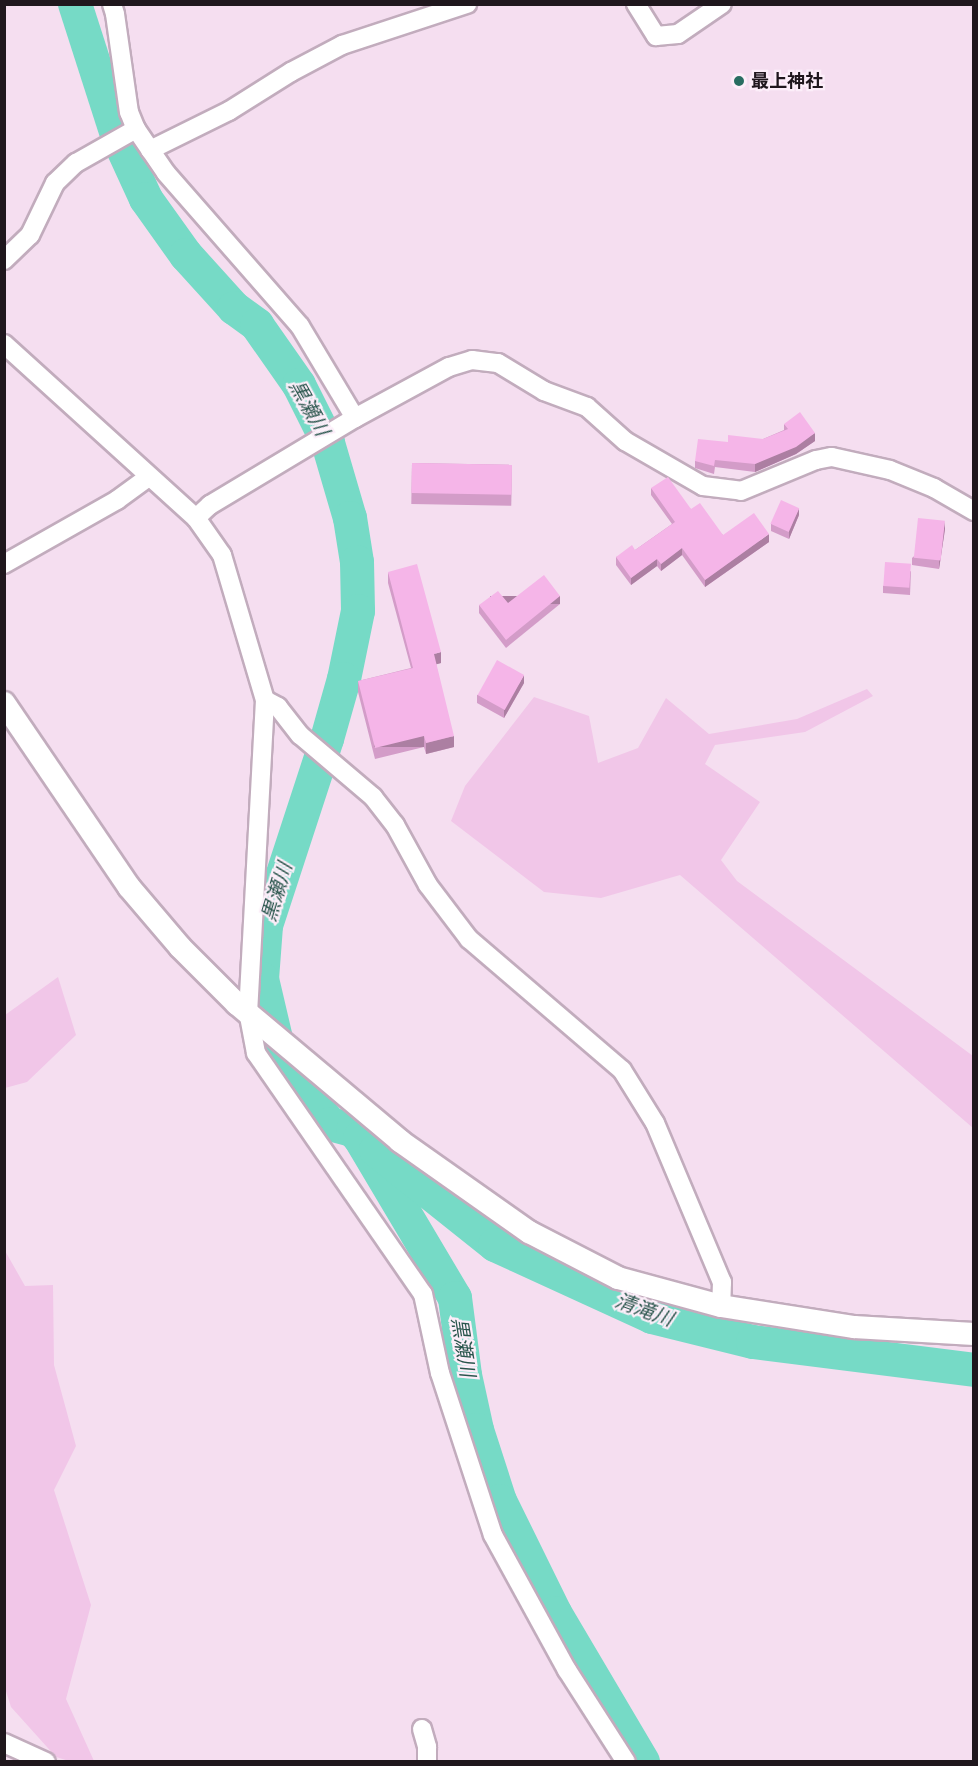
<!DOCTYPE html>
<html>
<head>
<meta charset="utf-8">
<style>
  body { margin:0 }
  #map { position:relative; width:978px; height:1766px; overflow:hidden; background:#f5def0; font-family:"PT Sans Narrow","Noto Sans JP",sans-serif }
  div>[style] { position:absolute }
  .green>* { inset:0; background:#f1c6e8 }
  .river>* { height:34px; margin:-17px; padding:0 17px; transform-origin:17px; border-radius:17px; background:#76dac6 }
  .roads { filter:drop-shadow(2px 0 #c2acbd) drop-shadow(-2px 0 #c2acbd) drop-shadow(0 2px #c2acbd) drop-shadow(0 -2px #c2acbd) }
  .minor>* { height:18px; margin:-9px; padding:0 9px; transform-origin:9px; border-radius:9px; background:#fff }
  .tertiary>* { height:22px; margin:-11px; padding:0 11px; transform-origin:11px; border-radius:11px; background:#fff }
  .wall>* { inset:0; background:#d39cc8; transform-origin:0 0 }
  .shaded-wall>* { inset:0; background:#ac7fa2; transform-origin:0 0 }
  .building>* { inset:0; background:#f5b5e8; transform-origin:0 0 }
  .dots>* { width:16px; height:16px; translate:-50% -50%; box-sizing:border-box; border:3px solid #fceef9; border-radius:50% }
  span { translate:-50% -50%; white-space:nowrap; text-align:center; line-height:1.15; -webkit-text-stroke:4.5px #fceef9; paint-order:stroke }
  .poi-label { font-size:18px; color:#1f171d; font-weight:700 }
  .left { translate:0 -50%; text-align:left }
  .water-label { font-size:20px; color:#29554c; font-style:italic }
  .frame { position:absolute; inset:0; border:6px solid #1f171d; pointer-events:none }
</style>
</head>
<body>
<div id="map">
  <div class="green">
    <div style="clip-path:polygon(867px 689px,873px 696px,805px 732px,715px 745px,705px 764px,760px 802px,721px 860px,737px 881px,973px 1056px,973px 1128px,680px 875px,601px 898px,544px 892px,451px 821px,465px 786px,534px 697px,589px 716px,598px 763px,638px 748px,666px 698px,709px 734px,797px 719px)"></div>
    <div style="clip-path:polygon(58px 977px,76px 1035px,27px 1082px,5px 1088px,5px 1015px)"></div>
    <div style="clip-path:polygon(4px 1249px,25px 1286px,53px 1285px,54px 1365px,76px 1446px,54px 1490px,91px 1605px,66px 1699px,94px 1761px,69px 1761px,56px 1757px,11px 1707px,5px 1688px)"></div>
  </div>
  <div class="river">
    <div style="left:75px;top:4px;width:141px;rotate:72.2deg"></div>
    <div style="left:118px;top:138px;width:67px;rotate:65.3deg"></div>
    <div style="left:146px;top:199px;width:69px;rotate:54.5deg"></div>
    <div style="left:186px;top:255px;width:72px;rotate:47.8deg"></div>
    <div style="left:234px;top:308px;width:29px;rotate:36deg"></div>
    <div style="left:257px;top:325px;width:73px;rotate:55deg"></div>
    <div style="left:299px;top:385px;width:65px;rotate:63.4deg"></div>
    <div style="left:328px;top:443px;width:78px;rotate:73.7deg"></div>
    <div style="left:350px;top:518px;width:45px;rotate:81deg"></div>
    <div style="left:357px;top:562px;width:49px;rotate:88.8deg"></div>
    <div style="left:358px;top:611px;width:69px;rotate:101.6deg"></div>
    <div style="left:344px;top:679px;width:62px;rotate:105.8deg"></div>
    <div style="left:327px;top:739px;width:197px;rotate:108.1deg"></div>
    <div style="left:266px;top:926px;width:53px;rotate:94.3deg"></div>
    <div style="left:262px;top:979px;width:70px;rotate:76.8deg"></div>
    <div style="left:278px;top:1047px;width:40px;rotate:62deg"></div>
    <div style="left:297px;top:1082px;width:53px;rotate:51.8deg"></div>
    <div style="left:330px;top:1124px;width:24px;rotate:15deg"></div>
    <div style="left:353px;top:1130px;width:11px;rotate:49deg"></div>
    <div style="left:360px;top:1138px;width:186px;rotate:59.3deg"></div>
    <div style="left:455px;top:1298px;width:78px;rotate:82.6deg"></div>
    <div style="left:465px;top:1375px;width:56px;rotate:77.7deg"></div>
    <div style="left:477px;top:1430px;width:75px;rotate:72.1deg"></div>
    <div style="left:500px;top:1501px;width:125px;rotate:63.8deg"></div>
    <div style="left:555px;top:1613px;width:173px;rotate:59.4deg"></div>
    <div style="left:376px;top:1150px;width:152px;rotate:38.6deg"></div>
    <div style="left:495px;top:1245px;width:173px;rotate:24.6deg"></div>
    <div style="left:652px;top:1317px;width:104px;rotate:13.9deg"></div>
    <div style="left:753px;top:1342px;width:223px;rotate:7.2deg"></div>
  </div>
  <div class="roads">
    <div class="minor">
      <div style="left:112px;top:4px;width:10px;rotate:73deg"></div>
      <div style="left:115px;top:14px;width:99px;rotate:81.9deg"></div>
      <div style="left:129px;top:112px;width:18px;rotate:68deg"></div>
      <div style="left:136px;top:129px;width:53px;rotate:55.7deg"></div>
      <div style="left:166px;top:173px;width:203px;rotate:48.8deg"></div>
      <div style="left:300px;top:326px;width:107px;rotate:59.1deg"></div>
      <div style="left:636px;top:4px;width:38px;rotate:58deg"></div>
      <div style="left:656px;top:36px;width:22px;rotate:-5deg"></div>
      <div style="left:678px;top:34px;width:53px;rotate:-34.3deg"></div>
      <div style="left:150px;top:150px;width:88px;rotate:-26.3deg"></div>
      <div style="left:229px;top:111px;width:73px;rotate:-32.2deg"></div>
      <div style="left:291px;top:72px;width:58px;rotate:-27.9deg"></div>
      <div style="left:342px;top:45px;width:132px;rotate:-18.2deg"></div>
      <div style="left:4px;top:260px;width:36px;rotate:-44deg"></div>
      <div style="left:30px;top:235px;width:58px;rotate:-64.3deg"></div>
      <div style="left:55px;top:183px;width:29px;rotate:-44deg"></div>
      <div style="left:76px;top:163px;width:69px;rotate:-29.5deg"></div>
      <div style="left:4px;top:344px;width:259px;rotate:42.2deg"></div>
      <div style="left:196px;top:518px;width:45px;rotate:54.9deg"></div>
      <div style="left:222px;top:555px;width:151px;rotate:73.5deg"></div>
      <div style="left:265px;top:700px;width:311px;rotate:93.1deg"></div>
      <div style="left:248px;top:1011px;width:43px;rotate:79.2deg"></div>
      <div style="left:256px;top:1053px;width:293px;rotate:55.3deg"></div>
      <div style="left:423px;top:1294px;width:81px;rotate:77.9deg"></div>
      <div style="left:440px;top:1373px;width:170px;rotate:71.9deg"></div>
      <div style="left:493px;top:1535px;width:154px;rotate:61.3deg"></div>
      <div style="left:567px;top:1670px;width:109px;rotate:57.3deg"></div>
      <div style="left:196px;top:518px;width:19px;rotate:-43deg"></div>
      <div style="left:210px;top:505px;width:169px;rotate:-31deg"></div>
      <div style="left:355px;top:418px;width:107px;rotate:-28.5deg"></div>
      <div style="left:449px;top:367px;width:24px;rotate:-17deg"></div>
      <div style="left:472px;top:360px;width:26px;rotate:7deg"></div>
      <div style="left:498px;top:363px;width:54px;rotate:31.3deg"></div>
      <div style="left:544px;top:391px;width:46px;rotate:20.4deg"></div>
      <div style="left:587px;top:407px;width:51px;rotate:41.8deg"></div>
      <div style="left:625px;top:441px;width:90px;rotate:30deg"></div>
      <div style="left:703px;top:486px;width:38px;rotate:7deg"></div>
      <div style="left:741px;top:491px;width:81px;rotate:-22.5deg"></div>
      <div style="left:816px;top:460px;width:16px;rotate:-11deg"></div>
      <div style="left:832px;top:457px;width:59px;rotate:12.6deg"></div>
      <div style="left:890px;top:470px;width:48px;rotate:22.2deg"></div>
      <div style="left:934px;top:488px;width:46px;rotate:29.9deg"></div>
      <div style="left:4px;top:564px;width:130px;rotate:-29.5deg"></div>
      <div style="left:117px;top:500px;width:39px;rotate:-36deg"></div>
      <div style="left:265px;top:700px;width:15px;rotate:28deg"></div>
      <div style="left:278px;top:707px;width:36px;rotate:52deg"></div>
      <div style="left:300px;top:735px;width:96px;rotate:40.3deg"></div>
      <div style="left:373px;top:797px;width:36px;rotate:52deg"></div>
      <div style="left:395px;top:825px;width:68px;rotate:61.2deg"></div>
      <div style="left:428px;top:885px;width:68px;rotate:52.8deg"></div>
      <div style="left:469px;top:939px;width:201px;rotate:40.6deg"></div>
      <div style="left:622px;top:1070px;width:62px;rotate:58.1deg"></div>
      <div style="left:655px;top:1123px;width:173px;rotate:67.2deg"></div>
      <div style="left:722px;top:1282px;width:24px;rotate:92deg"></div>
      <div style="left:422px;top:1729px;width:19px;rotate:74deg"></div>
      <div style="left:427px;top:1747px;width:15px;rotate:90deg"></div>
      <div style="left:4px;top:1743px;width:46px;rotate:24.3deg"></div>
    </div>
    <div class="tertiary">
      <div style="left:4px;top:703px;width:222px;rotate:55.8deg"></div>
      <div style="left:129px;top:887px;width:79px;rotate:49.6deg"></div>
      <div style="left:180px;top:947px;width:81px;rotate:45deg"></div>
      <div style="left:237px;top:1004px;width:213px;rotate:40deg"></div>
      <div style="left:400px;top:1141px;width:158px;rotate:35.2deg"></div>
      <div style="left:529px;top:1232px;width:100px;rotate:27.3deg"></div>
      <div style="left:618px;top:1278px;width:107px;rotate:15.2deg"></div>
      <div style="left:721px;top:1306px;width:135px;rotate:9deg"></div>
      <div style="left:854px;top:1327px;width:120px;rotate:3.3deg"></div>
    </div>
  </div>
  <div class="wall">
    <div style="clip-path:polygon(784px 424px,815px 441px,796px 454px,755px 472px,715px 467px,714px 474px,695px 468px,695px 461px,728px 442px,763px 439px,784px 430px)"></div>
    <div style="left:412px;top:463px;width:100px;height:41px;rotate:1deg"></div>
    <div style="clip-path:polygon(651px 488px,691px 509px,723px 535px,769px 542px,705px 587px,682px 555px,661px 571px,657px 566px,631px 585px,616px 565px,616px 557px,635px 550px,672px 524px,651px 495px)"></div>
    <div style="clip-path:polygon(799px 515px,789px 539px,771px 531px,771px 524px)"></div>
    <div style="clip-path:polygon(945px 529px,939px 569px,912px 565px,912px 558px)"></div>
    <div style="clip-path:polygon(911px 571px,910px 595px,883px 593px,883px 586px)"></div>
    <div style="clip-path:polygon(388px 572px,441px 663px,436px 664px,454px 747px,426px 754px,424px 747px,375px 759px,358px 692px,358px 681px,411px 668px,388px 583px)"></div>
    <div style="clip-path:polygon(508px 603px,560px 604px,506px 648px,479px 613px,479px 605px)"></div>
    <div style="clip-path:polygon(524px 683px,504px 718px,477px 703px,477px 695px)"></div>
  </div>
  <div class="shaded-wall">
    <div style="clip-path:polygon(815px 433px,815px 441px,796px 454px,755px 472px,755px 464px)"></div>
    <div style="clip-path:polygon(799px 508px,799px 515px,789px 539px,789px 531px)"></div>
    <div style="clip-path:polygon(945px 521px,945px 529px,939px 569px,939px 562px)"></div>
    <div style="clip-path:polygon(769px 534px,769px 542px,705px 587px,705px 580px)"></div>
    <div style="clip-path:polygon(682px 548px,682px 555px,661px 571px,661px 564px)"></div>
    <div style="clip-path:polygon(657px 559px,657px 566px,631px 585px,631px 578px)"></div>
    <div style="left:560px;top:596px;width:8px;height:70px;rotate:90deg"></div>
    <div style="clip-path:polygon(441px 652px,441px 663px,434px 665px,434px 654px)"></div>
    <div style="clip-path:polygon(524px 675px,524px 683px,504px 718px,504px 710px)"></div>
    <div style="left:424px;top:736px;width:11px;height:50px;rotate:90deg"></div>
    <div style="clip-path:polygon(454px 736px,454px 747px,426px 754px,426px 743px)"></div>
  </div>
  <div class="building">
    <div style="clip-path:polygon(800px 412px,815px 433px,796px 447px,755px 464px,715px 460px,714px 466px,695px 461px,698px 439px,728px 442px,728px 435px,763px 439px,788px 429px,784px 424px)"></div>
    <div style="left:412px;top:463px;width:100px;height:30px;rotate:1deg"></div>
    <div style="clip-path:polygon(668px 477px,691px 509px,700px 503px,723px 535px,754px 513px,769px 534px,705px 580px,682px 548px,661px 564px,657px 559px,631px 578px,616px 557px,632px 545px,635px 550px,675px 522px,651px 488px)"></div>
    <div style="left:781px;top:500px;width:20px;height:26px;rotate:24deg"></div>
    <div style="left:918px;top:518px;width:27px;height:40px;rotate:6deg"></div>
    <div style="left:885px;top:562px;width:26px;height:24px;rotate:4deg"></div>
    <div style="clip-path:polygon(417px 564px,441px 652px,434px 654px,454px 736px,426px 743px,424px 736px,375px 748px,358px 681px,413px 668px,388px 572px)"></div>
    <div style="clip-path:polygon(544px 575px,560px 596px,506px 640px,479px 605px,498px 591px,508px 603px)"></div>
    <div style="left:497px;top:660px;width:31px;height:40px;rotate:29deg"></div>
  </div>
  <div class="dots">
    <div style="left:739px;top:81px;background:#286d61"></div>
  </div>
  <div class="poi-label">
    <span class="left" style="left:751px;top:81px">最上神社</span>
  </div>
  <div class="water-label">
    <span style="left:309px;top:408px;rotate:61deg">黒瀬川</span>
    <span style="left:277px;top:892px;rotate:-73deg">黒瀬川</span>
    <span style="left:644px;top:1310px;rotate:20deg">清滝川</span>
    <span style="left:463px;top:1347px;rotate:81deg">黒瀬川</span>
  </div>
  <div class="frame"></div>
</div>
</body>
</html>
